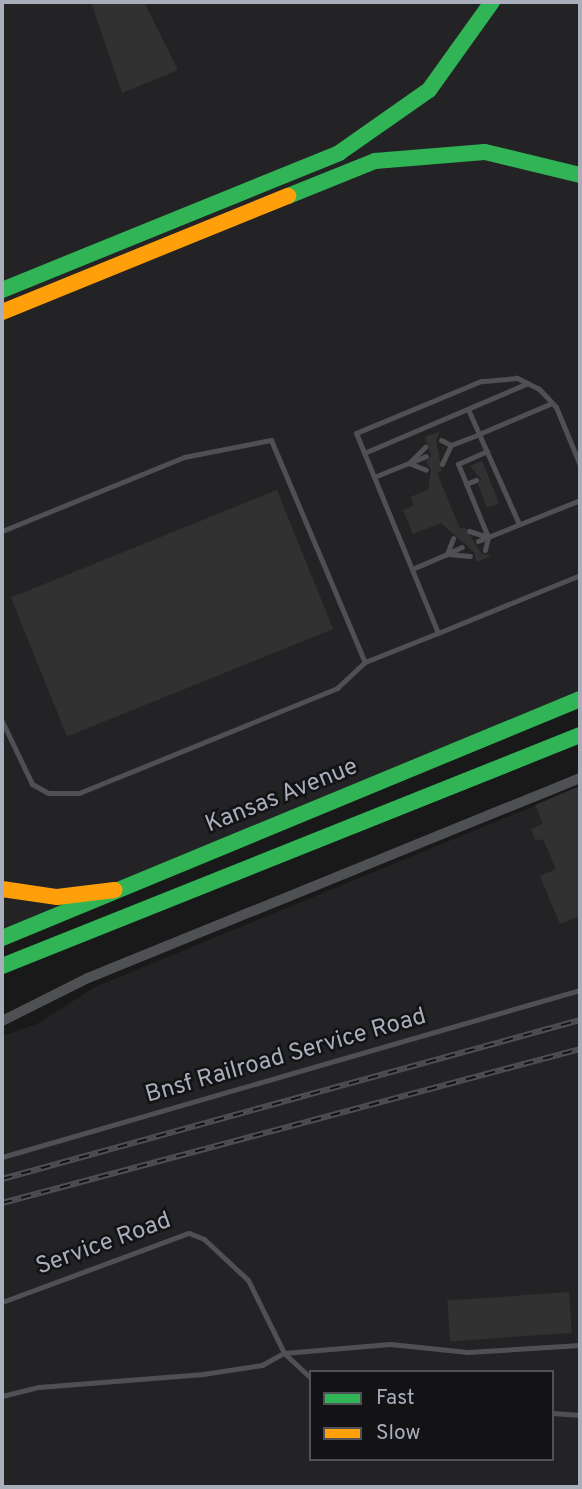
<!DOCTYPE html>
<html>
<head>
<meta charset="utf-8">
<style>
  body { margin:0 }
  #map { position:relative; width:582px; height:1489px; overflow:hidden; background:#191919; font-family:Overpass,sans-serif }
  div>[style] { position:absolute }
  .built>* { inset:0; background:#232325 }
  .building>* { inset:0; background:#313131; transform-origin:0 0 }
  .lane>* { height:5px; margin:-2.5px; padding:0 2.5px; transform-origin:2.5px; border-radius:2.5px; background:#4e5053 }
  .street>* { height:10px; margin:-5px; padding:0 5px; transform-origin:5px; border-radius:5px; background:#4e5053 }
  .fast>* { height:16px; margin:-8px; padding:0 8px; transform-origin:8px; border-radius:8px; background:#30b455 }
  .slow>* { height:16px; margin:-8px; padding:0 8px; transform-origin:8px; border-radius:8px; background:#ff9f0a }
  .rail>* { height:6px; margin-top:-3px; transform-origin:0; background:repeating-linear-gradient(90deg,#131315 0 10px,#4e4f52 0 20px); box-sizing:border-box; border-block:2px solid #4e4f52 }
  span { translate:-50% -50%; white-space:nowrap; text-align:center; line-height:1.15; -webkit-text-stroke:5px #131315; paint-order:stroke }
  .street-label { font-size:24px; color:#a9aebb }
  .frame { position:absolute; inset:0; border:4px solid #a9aebb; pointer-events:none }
  .legend { position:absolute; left:309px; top:1370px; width:245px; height:91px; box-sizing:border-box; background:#131315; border:2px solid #4f5157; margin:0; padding:9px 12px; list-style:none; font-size:21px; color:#a9aebb }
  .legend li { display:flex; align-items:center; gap:14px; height:35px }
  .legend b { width:35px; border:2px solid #4f5157 }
</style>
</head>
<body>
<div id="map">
  <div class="built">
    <div style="clip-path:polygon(2px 2px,580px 2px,580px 697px,2px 933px)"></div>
    <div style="clip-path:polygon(evenodd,580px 787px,580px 1487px,2px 1487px,2px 1036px,37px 1024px,95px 987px,580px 787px,311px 1372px,552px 1372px,552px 1459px,311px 1459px,311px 1372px)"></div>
  </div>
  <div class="building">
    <div style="clip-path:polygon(91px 2px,144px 2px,178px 70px,122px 93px)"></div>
    <div style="clip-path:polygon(440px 431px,436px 440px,442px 471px,437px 473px,460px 529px,465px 527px,481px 553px,491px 556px,476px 562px,474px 552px,441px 523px,413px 534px,403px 510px,414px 505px,410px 497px,428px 490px,431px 470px,426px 462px,431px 456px,425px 437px)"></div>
    <div style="clip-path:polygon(482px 461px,499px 503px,487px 508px,478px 485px,481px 479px,470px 466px)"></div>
    <div style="left:277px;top:490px;width:150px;height:287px;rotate:68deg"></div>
    <div style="clip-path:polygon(580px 786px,580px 916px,560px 924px,540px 876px,556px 869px,543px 839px,536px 841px,531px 829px,543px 824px,535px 805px)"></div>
    <div style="left:569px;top:1292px;width:41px;height:122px;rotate:86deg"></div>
  </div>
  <div class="lane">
    <div style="left:441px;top:440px;width:11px;rotate:27deg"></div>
    <div style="left:451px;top:445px;width:30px;rotate:-21deg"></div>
    <div style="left:479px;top:434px;width:27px;rotate:-114deg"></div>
    <div style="left:364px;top:453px;width:178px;rotate:-23.1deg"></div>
    <div style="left:412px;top:462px;width:15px;rotate:-23deg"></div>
    <div style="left:409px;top:463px;width:18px;rotate:22deg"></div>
    <div style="left:442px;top:464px;width:21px;rotate:-65deg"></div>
    <div style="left:580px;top:465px;width:63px;rotate:-112.5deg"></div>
    <div style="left:556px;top:407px;width:25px;rotate:-133deg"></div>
    <div style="left:539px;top:389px;width:25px;rotate:-153deg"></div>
    <div style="left:517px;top:378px;width:36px;rotate:175deg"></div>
    <div style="left:481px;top:381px;width:135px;rotate:157.4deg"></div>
    <div style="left:356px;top:433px;width:216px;rotate:67.7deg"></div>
    <div style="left:438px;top:633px;width:153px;rotate:-22.2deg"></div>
    <div style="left:374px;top:477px;width:38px;rotate:-22deg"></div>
    <div style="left:409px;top:463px;width:23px;rotate:-45deg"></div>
    <div style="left:466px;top:484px;width:11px;rotate:-22deg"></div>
    <div style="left:519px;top:524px;width:98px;rotate:-114deg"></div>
    <div style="left:479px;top:434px;width:79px;rotate:-23deg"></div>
    <div style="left:2px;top:531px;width:196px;rotate:-22.1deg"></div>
    <div style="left:184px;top:457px;width:89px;rotate:-11.1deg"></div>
    <div style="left:271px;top:440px;width:241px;rotate:67.1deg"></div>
    <div style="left:469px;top:531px;width:20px;rotate:18deg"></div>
    <div style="left:488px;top:537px;width:99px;rotate:-21.9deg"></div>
    <div style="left:478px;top:541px;width:11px;rotate:-22deg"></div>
    <div style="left:485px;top:550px;width:13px;rotate:-77deg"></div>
    <div style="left:488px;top:537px;width:79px;rotate:-112.3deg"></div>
    <div style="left:458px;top:464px;width:32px;rotate:-24deg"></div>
    <div style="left:449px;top:553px;width:14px;rotate:-25deg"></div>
    <div style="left:447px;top:554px;width:23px;rotate:5deg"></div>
    <div style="left:412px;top:569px;width:38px;rotate:-23deg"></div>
    <div style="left:447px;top:554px;width:17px;rotate:-69deg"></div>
    <div style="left:2px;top:721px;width:70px;rotate:64.5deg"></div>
    <div style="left:32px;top:784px;width:18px;rotate:29deg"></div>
    <div style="left:48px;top:793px;width:31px"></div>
    <div style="left:79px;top:793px;width:279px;rotate:-22.1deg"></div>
    <div style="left:337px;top:688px;width:38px;rotate:-43deg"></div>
    <div style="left:365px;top:662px;width:79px;rotate:-21.7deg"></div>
    <div style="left:2px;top:1157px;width:602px;rotate:-16.12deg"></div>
    <div style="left:2px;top:1302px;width:199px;rotate:-20.3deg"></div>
    <div style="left:189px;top:1233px;width:16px;rotate:22deg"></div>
    <div style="left:204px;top:1239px;width:60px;rotate:43deg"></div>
    <div style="left:248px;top:1280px;width:81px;rotate:63.7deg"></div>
    <div style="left:284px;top:1353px;width:37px;rotate:43deg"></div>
    <div style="left:2px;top:1396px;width:38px;rotate:-14deg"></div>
    <div style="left:39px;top:1387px;width:165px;rotate:-4.5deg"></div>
    <div style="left:203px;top:1374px;width:60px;rotate:-8.7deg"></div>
    <div style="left:262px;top:1365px;width:25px;rotate:-29deg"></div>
    <div style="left:284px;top:1353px;width:106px;rotate:-4.9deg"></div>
    <div style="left:390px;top:1344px;width:78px;rotate:5.9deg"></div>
    <div style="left:468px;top:1352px;width:112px;rotate:-3.6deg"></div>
    <div style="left:552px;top:1413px;width:28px;rotate:4deg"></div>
  </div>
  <div class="street">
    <div style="left:2px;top:1021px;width:96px;rotate:-26.6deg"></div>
    <div style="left:88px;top:978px;width:531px;rotate:-22.12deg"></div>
  </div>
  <div class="fast">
    <div style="left:288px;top:196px;width:94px;rotate:-21.9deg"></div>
    <div style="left:375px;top:161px;width:110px;rotate:-4.7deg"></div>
    <div style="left:485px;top:152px;width:98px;rotate:13.6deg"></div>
    <div style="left:2px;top:290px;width:364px;rotate:-22.1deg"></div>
    <div style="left:339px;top:153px;width:110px;rotate:-35deg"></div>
    <div style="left:429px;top:90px;width:108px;rotate:-54.4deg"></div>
    <div style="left:2px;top:938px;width:625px;rotate:-22.46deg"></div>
    <div style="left:2px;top:966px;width:622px;rotate:-21.78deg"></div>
  </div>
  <div class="slow">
    <div style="left:2px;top:312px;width:309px;rotate:-22.1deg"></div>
    <div style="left:2px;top:889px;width:56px;rotate:8.3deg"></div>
    <div style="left:57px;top:897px;width:58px;rotate:-6.9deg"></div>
  </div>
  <div class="rail">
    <div style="left:2px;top:1179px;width:599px;rotate:-15.38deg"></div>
    <div style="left:2px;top:1203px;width:598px;rotate:-14.92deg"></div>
  </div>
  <div class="street-label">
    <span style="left:282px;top:797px;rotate:-22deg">Kansas Avenue</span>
    <span style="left:286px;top:1057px;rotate:-16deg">Bnsf Railroad Service Road</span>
    <span style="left:104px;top:1245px;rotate:-20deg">Service Road</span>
  </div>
  <div class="frame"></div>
  <ul class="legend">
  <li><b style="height:9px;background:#30b455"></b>Fast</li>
  <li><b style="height:9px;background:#ff9f0a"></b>Slow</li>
  </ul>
</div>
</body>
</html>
